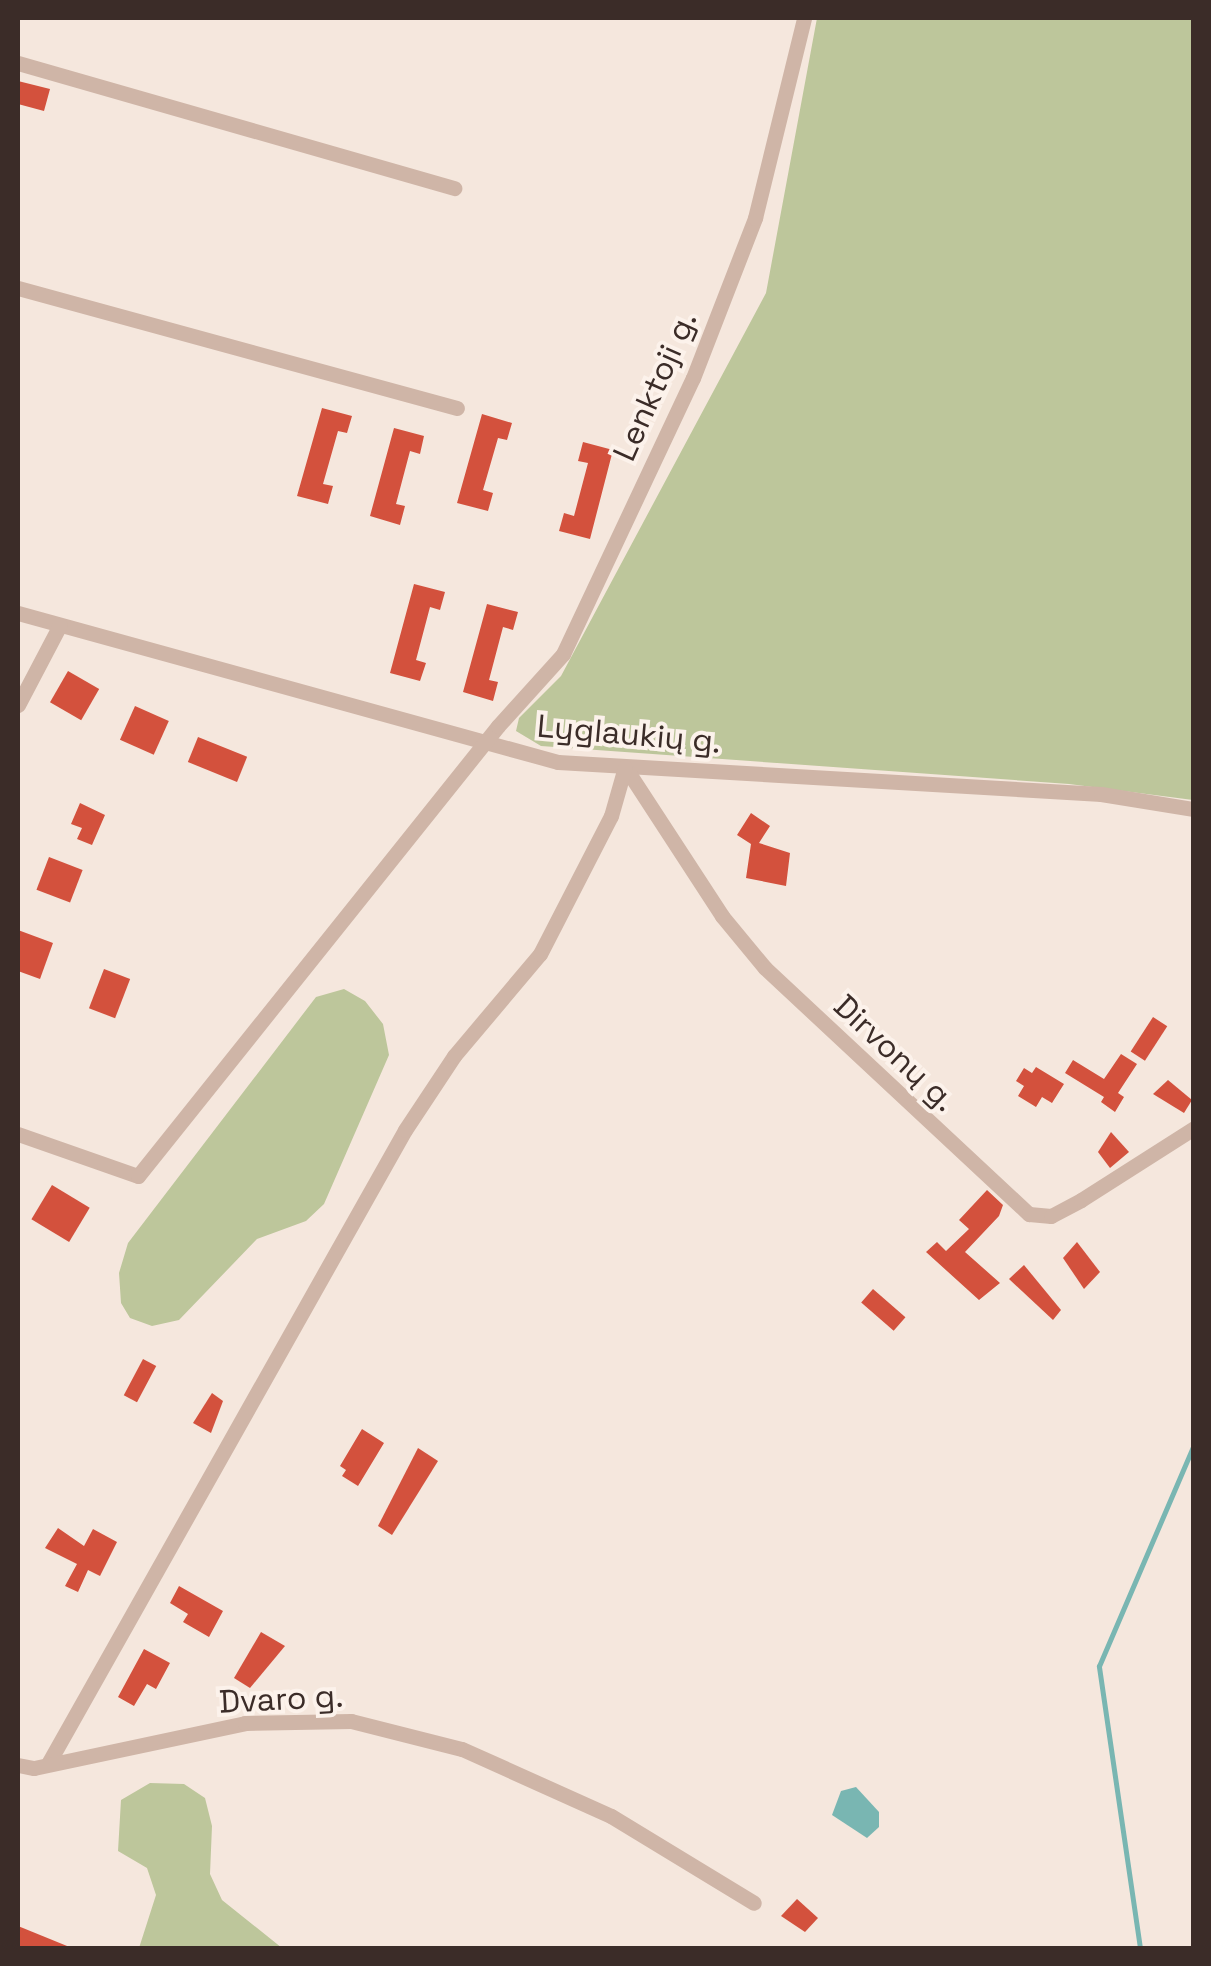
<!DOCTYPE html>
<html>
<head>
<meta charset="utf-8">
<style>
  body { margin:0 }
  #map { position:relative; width:1211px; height:1966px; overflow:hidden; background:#f5e7dd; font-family:"Space Grotesk",sans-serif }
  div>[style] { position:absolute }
  .green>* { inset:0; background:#bdc69b }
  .water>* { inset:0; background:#79b6b2 }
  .stream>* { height:5px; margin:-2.5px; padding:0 2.5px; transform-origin:2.5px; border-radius:2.5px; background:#79b6b2 }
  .building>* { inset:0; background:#d3513d; transform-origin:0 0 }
  .minor>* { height:15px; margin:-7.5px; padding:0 7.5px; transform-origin:7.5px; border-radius:7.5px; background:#cfb5a7 }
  span { translate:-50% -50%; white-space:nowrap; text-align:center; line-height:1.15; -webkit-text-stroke:8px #fcf2eb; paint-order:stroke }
  .street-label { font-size:32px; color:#3b2c28 }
  .frame { position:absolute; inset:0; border:20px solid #3b2c28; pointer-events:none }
</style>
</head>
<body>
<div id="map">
  <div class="green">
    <div style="clip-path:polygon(817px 18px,1193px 18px,1193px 800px,1069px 784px,541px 746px,516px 731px,519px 718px,561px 676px,766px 293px)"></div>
    <div style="clip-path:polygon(344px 989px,365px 1001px,383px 1024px,389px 1055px,324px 1204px,306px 1221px,257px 1239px,179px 1320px,152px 1326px,130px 1318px,121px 1303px,119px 1273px,128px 1243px,316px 997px)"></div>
    <div style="clip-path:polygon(150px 1783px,184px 1784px,205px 1798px,212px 1826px,210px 1874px,222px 1900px,282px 1948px,139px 1948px,156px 1895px,147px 1868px,118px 1851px,121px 1800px)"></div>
  </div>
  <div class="water">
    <div style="clip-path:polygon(856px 1787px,879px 1812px,879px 1827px,867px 1838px,832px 1815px,841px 1791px)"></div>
  </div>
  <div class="stream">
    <div style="left:1140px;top:1948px;width:285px;rotate:-98.3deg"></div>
    <div style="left:1099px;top:1666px;width:241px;rotate:-66.8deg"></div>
  </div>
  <div class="building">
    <div style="clip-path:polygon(18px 81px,50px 89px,44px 111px,18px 104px)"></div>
    <div style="clip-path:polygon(322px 408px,352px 416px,347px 433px,338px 431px,323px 484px,333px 486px,328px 504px,297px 496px)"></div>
    <div style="clip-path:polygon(482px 414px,512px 423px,507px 440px,498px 438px,483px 490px,493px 493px,488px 511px,457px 503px)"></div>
    <div style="clip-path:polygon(394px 428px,424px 436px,420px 454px,410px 451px,396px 504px,405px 506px,400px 525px,370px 516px)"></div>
    <div style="clip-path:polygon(583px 442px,613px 450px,590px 539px,559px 531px,564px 513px,574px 516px,588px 463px,578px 461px)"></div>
    <div style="clip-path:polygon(414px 584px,445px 592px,440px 610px,430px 607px,416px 660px,426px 663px,420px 681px,390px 673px)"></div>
    <div style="clip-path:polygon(487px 604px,518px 612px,513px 630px,503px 627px,489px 680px,498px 682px,493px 701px,463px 692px)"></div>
    <div style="left:68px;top:671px;width:36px;height:36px;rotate:30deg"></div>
    <div style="left:135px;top:706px;width:37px;height:37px;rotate:24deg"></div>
    <div style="left:198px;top:737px;width:53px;height:27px;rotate:22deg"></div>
    <div style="clip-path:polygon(80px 803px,105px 815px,92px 845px,77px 839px,82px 828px,71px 824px)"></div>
    <div style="clip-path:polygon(751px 813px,770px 826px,759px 843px,790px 853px,786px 886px,746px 878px,751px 844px,737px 835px)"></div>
    <div style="left:49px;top:857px;width:36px;height:35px;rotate:21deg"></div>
    <div style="clip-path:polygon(18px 930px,53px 943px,40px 979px,18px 971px)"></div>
    <div style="left:104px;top:969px;width:28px;height:42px;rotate:21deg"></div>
    <div style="left:1153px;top:1017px;width:17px;height:41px;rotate:33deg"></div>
    <div style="clip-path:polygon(1121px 1054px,1137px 1064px,1118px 1093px,1124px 1097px,1115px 1112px,1101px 1102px,1104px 1097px,1065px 1073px,1073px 1060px,1104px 1079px)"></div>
    <div style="clip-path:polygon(1036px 1067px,1064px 1084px,1052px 1103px,1042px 1097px,1036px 1107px,1018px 1096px,1024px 1086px,1016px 1081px,1024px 1068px,1032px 1073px)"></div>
    <div style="clip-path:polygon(1168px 1080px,1192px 1100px,1184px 1113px,1153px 1094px)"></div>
    <div style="clip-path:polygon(1111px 1132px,1129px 1152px,1110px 1168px,1098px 1152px)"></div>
    <div style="left:52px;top:1185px;width:44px;height:40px;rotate:31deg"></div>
    <div style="clip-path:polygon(987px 1190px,1003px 1205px,999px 1216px,965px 1252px,1000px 1283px,979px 1300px,926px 1252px,937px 1242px,946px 1251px,969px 1229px,959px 1220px)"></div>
    <div style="clip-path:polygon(1077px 1242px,1100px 1272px,1084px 1289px,1063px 1258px)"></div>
    <div style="clip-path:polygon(1024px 1265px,1061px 1310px,1053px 1320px,1009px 1279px)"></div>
    <div style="left:873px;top:1289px;width:43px;height:18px;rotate:41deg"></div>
    <div style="left:143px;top:1359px;width:15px;height:41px;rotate:28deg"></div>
    <div style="clip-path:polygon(212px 1393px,223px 1401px,211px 1433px,193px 1423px)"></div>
    <div style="clip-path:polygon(362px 1429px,384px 1443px,358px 1486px,342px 1476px,346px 1470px,340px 1466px)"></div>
    <div style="clip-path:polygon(418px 1448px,438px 1461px,392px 1535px,378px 1526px)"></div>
    <div style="clip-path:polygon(58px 1528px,84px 1546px,93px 1529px,117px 1542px,100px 1576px,88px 1570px,78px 1592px,65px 1586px,77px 1564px,45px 1548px)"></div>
    <div style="clip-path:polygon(179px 1586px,223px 1611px,209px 1637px,183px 1622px,188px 1614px,170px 1603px)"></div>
    <div style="clip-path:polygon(261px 1632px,285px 1646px,250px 1688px,234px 1678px)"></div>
    <div style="clip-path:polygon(144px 1649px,170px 1663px,156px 1689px,147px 1684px,134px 1706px,118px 1697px)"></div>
    <div style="clip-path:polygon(797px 1899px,818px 1918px,805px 1932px,781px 1916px)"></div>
    <div style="clip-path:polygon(18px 1926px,72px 1948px,18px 1948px)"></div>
  </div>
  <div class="minor">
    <div style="left:18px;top:63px;width:454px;rotate:16deg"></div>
    <div style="left:18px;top:288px;width:455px;rotate:15.3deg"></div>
    <div style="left:18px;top:613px;width:560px;rotate:15.43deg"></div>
    <div style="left:558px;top:762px;width:544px;rotate:3.37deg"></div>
    <div style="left:1101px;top:794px;width:94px;rotate:9.2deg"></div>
    <div style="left:18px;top:705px;width:90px;rotate:-62.3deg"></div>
    <div style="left:625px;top:767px;width:178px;rotate:56.9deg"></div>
    <div style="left:722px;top:916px;width:67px;rotate:50.4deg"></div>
    <div style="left:765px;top:968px;width:361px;rotate:43deg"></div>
    <div style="left:1029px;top:1214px;width:22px;rotate:5deg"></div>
    <div style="left:1051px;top:1216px;width:34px;rotate:-28deg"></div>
    <div style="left:1081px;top:1200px;width:134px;rotate:-32.5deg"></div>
    <div style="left:18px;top:1134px;width:127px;rotate:19.3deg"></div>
    <div style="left:138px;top:1176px;width:576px;rotate:-51.34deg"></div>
    <div style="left:498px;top:726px;width:97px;rotate:-47.9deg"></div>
    <div style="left:563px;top:654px;width:305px;rotate:-64.8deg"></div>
    <div style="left:693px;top:378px;width:172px;rotate:-68.8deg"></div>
    <div style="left:755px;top:218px;width:206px;rotate:-76.2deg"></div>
    <div style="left:49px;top:1762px;width:725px;rotate:-60.61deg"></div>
    <div style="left:405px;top:1130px;width:89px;rotate:-56.5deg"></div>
    <div style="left:454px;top:1056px;width:133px;rotate:-49.9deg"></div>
    <div style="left:540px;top:954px;width:155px;rotate:-62.8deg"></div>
    <div style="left:611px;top:816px;width:51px;rotate:-74.1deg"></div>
    <div style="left:18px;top:1765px;width:16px;rotate:11deg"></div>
    <div style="left:34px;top:1768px;width:216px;rotate:-12deg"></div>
    <div style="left:245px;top:1723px;width:106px;rotate:-1.1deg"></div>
    <div style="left:351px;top:1721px;width:114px;rotate:14.2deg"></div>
    <div style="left:462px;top:1749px;width:163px;rotate:24.2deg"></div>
    <div style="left:611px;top:1816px;width:167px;rotate:31.3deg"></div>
  </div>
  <div class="street-label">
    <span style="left:655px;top:386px;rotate:-66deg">Lenktoji g.</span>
    <span style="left:629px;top:734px;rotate:5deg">Lyglaukių g.</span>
    <span style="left:895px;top:1053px;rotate:43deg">Dirvonų g.</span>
    <span style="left:281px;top:1699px;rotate:-3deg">Dvaro g.</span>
  </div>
  <div class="frame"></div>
</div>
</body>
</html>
